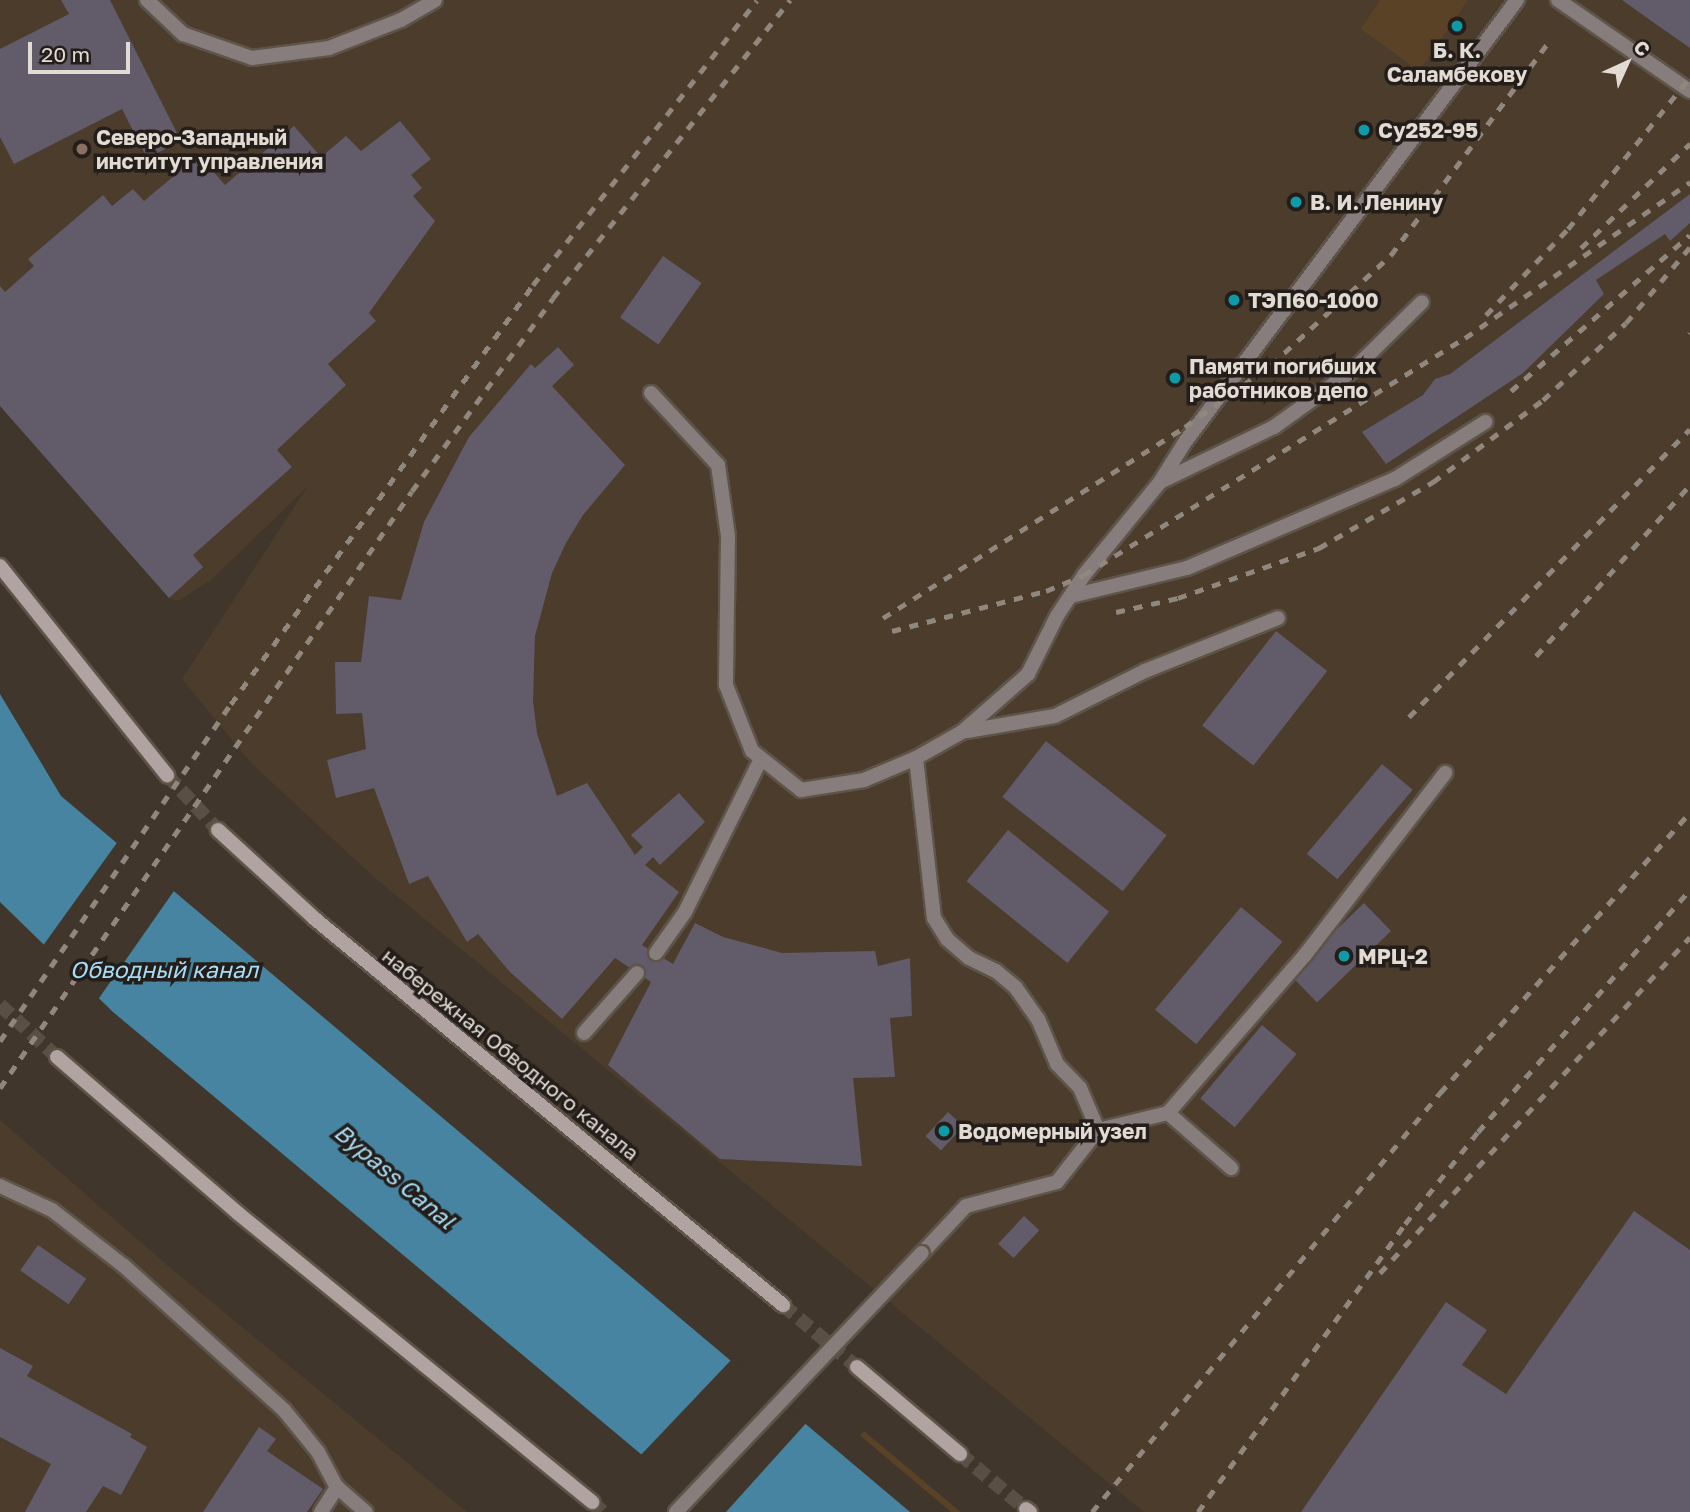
<!DOCTYPE html>
<html>
<head>
<meta charset="utf-8">
<style>
  body { margin:0 }
  #map { position:relative; width:1690px; height:1512px; overflow:hidden; background:#41362b; font-family:"Golos Text",sans-serif }
  div>[style] { position:absolute }
  .built>* { inset:0; background:#4c3c2c }
  .green>* { inset:0; background:#5a4227; transform-origin:0 0 }
  .water>* { inset:0; background:#4684a1 }
  .pier>* { inset:0; background:#41362b }
  .building>* { inset:0; background:#615b6a; transform-origin:0 0 }
  .secondary-tunnel>* { height:14px; margin-top:-7px; transform-origin:0; background:repeating-linear-gradient(90deg,#594f44 0 14px,transparent 0 21px) }
  .roads { filter:drop-shadow(2px 0 #5e5449) drop-shadow(-2px 0 #5e5449) drop-shadow(0 2px #5e5449) drop-shadow(0 -2px #5e5449) }
  .lane>* { height:14px; margin:-7px; padding:0 7px; transform-origin:7px; border-radius:7px; background:#867d7c }
  .secondary>* { height:14px; margin:-7px; padding:0 7px; transform-origin:7px; border-radius:7px; background:#b1a3a1 }
  .rail>* { height:5px; margin-top:-2.5px; transform-origin:0; background:repeating-linear-gradient(90deg,#90877e 0 9px,transparent 0 18px) }
  .bridges { filter:drop-shadow(2px 0 #5e5449) drop-shadow(-2px 0 #5e5449) drop-shadow(0 2px #5e5449) drop-shadow(0 -2px #5e5449) }
  .lane-bridge>* { height:14px; margin:-7px; padding:0 7px; transform-origin:7px; border-radius:7px; background:#867d7c }
  .dots>* { width:19px; height:19px; translate:-50% -50%; box-sizing:border-box; border:4px solid #231e19; border-radius:50% }
  span { translate:-50% -50%; white-space:nowrap; text-align:center; line-height:1.15; -webkit-text-stroke:7px #231e19; paint-order:stroke }
  .poi-label { font-size:21px; color:#e2dbd4; font-weight:700 }
  .left { translate:0 -50%; text-align:left }
  .street-label { font-size:21px; color:#e2dbd4 }
  .water-label { font-size:23px; color:#a8dcf6; font-style:italic }
  .north { position:absolute; left:1592px; top:28px; width:70px; height:70px; -webkit-text-stroke:5px #231e19; paint-order:stroke; rotate:45deg; font-size:19px; font-weight:700; line-height:28px; text-align:center; color:#e2dbd4 }
  .north::after { content:''; display:block; margin:auto; width:24px; height:32px; background:#e2dbd4; clip-path:polygon(50% 0,100% 100%,50% 72%,0 100%) }
  .scale { position:absolute; left:28px; top:42px; width:102px; height:32px; box-sizing:border-box; border:4px solid #e2dbd4; border-top:0; padding-left:9px; font-size:21px; line-height:24px; white-space:nowrap; color:#e2dbd4; -webkit-text-stroke:5px #231e19; paint-order:stroke }
</style>
</head>
<body>
<div id="map">
  <div class="built">
    <div style="clip-path:polygon(0 0,1690px 0,1690px 1512px,1144px 1512px,375px 878px,251px 763px,182px 679px,308px 486px,211px 580px,178px 601px,169px 598px,0 406px)"></div>
    <div style="clip-path:polygon(0 1120px,174px 1271px,467px 1512px,0 1512px)"></div>
  </div>
  <div class="green">
    <div style="clip-path:polygon(1380px 0,1468px 0,1419px 71px,1361px 29px)"></div>
    <div style="left:864px;top:1431px;width:126px;height:6px;rotate:40deg"></div>
  </div>
  <div class="water">
    <div style="clip-path:polygon(0 694px,61px 796px,910px 1512px,710px 1512px,113px 1012px,0 902px)"></div>
  </div>
  <div class="pier">
    <div style="clip-path:polygon(119px 840px,176px 888px,97px 1001px,42px 947px)"></div>
    <div style="clip-path:polygon(733px 1358px,808px 1421px,726px 1512px,704px 1512px,639px 1457px)"></div>
  </div>
  <div class="building">
    <div style="clip-path:polygon(61px 0,110px 0,181px 141px,147px 158px,122px 109px,14px 164px,0 137px,0 49px,69px 14px)"></div>
    <div style="clip-path:polygon(1622px 0,1690px 0,1690px 48px,1657px 25px)"></div>
    <div style="clip-path:polygon(400px 121px,431px 159px,411px 175px,422px 188px,413px 196px,435px 221px,369px 313px,376px 321px,328px 364px,346px 385px,277px 450px,292px 467px,193px 555px,203px 567px,169px 598px,0 406px,0 286px,5px 292px,34px 266px,28px 259px,103px 195px,112px 206px,133px 189px,144px 201px,199px 155px,225px 185px,294px 126px,321px 157px,346px 136px,361px 151px)"></div>
    <div style="clip-path:polygon(1690px 194px,1690px 223px,1670px 241px,1665px 234px,1596px 280px,1604px 294px,1523px 373px,1386px 464px,1362px 432px,1423px 395px,1435px 379px,1450px 374px)"></div>
    <div style="left:663px;top:256px;width:47px;height:75px;rotate:35deg"></div>
    <div style="clip-path:polygon(558px 347px,574px 365px,552px 386px,625px 465px,583px 515px,566px 543px,552px 573px,535px 636px,533px 701px,537px 733px,557px 796px,587px 783px,635px 855px,643px 847px,631px 835px,679px 793px,705px 822px,660px 865px,653px 857px,645px 865px,679px 892px,642px 945px,673px 964px,695px 923px,723px 937px,782px 953px,875px 951px,878px 966px,910px 958px,912px 1016px,890px 1018px,895px 1077px,853px 1078px,862px 1166px,720px 1159px,608px 1065px,651px 982px,615px 958px,562px 1019px,509px 971px,478px 934px,467px 942px,428px 876px,409px 884px,374px 788px,336px 798px,327px 760px,366px 749px,362px 713px,336px 714px,335px 662px,361px 662px,369px 596px,401px 600px,424px 522px,469px 437px,531px 364px,535px 368px)"></div>
    <div style="left:1276px;top:631px;width:65px;height:120px;rotate:38deg"></div>
    <div style="left:1046px;top:741px;width:153px;height:71px;rotate:38deg"></div>
    <div style="left:1382px;top:764px;width:40px;height:117px;rotate:40deg"></div>
    <div style="left:1008px;top:830px;width:130px;height:66px;rotate:39deg"></div>
    <div style="left:1364px;top:903px;width:39px;height:103px;rotate:46deg"></div>
    <div style="left:1241px;top:907px;width:54px;height:134px;rotate:40deg"></div>
    <div style="left:1262px;top:1025px;width:45px;height:96px;rotate:40deg"></div>
    <div style="left:948px;top:1112px;width:21px;height:33px;rotate:43deg"></div>
    <div style="clip-path:polygon(1634px 1211px,1690px 1250px,1690px 1512px,1301px 1512px,1446px 1302px,1487px 1330px,1462px 1365px,1506px 1394px)"></div>
    <div style="left:1024px;top:1216px;width:21px;height:38px;rotate:43deg"></div>
    <div style="left:38px;top:1245px;width:59px;height:31px;rotate:35deg"></div>
    <div style="clip-path:polygon(0 1348px,33px 1366px,27px 1376px,132px 1434px,130px 1437px,147px 1447px,121px 1495px,103px 1486px,86px 1512px,25px 1512px,51px 1464px,0 1437px)"></div>
    <div style="clip-path:polygon(259px 1427px,276px 1439px,267px 1451px,323px 1489px,307px 1512px,203px 1512px)"></div>
  </div>
  <div class="secondary-tunnel">
    <div style="left:167px;top:775px;width:75px;rotate:47.2deg"></div>
    <div style="left:0;top:1005px;width:77px;rotate:42.4deg"></div>
    <div style="left:783px;top:1305px;width:97px;rotate:40deg"></div>
    <div style="left:960px;top:1454px;width:86px;rotate:39.8deg"></div>
    <div style="left:592px;top:1502px;width:15px;rotate:42deg"></div>
  </div>
  <div class="roads">
    <div class="lane">
      <div style="left:147px;top:0;width:50px;rotate:43.4deg"></div>
      <div style="left:183px;top:34px;width:73px;rotate:19.2deg"></div>
      <div style="left:252px;top:58px;width:78px;rotate:-7.4deg"></div>
      <div style="left:329px;top:48px;width:77px;rotate:-21.3deg"></div>
      <div style="left:401px;top:20px;width:39px;rotate:-30deg"></div>
      <div style="left:1558px;top:0;width:160px;rotate:34.6deg"></div>
      <div style="left:651px;top:393px;width:98px;rotate:47.1deg"></div>
      <div style="left:718px;top:465px;width:72px;rotate:82deg"></div>
      <div style="left:728px;top:536px;width:149px;rotate:90.8deg"></div>
      <div style="left:726px;top:685px;width:71px;rotate:68.5deg"></div>
      <div style="left:752px;top:751px;width:63px;rotate:38.5deg"></div>
      <div style="left:801px;top:790px;width:64px;rotate:-9deg"></div>
      <div style="left:864px;top:780px;width:56px;rotate:-22.9deg"></div>
      <div style="left:916px;top:758px;width:53px;rotate:-29.5deg"></div>
      <div style="left:962px;top:732px;width:88px;rotate:-41.3deg"></div>
      <div style="left:1028px;top:674px;width:65px;rotate:-63.4deg"></div>
      <div style="left:1057px;top:616px;width:49px;rotate:-56.6deg"></div>
      <div style="left:1084px;top:575px;width:120px;rotate:-50.7deg"></div>
      <div style="left:1160px;top:482px;width:47px;rotate:-58deg"></div>
      <div style="left:1185px;top:442px;width:553px;rotate:-53.09deg"></div>
      <div style="left:1160px;top:482px;width:127px;rotate:-25.8deg"></div>
      <div style="left:1274px;top:427px;width:96px;rotate:-35.7deg"></div>
      <div style="left:1352px;top:371px;width:98px;rotate:-44.6deg"></div>
      <div style="left:1071px;top:596px;width:119px;rotate:-13.6deg"></div>
      <div style="left:1187px;top:568px;width:226px;rotate:-23.2deg"></div>
      <div style="left:1395px;top:479px;width:107px;rotate:-32.3deg"></div>
      <div style="left:967px;top:731px;width:89px;rotate:-9.7deg"></div>
      <div style="left:1055px;top:716px;width:101px;rotate:-26.6deg"></div>
      <div style="left:1145px;top:671px;width:143px;rotate:-21.7deg"></div>
      <div style="left:916px;top:758px;width:161px;rotate:83.6deg"></div>
      <div style="left:934px;top:918px;width:25px;rotate:58deg"></div>
      <div style="left:947px;top:939px;width:29px;rotate:41deg"></div>
      <div style="left:969px;top:958px;width:30px;rotate:26deg"></div>
      <div style="left:996px;top:971px;width:26px;rotate:40deg"></div>
      <div style="left:1016px;top:988px;width:38px;rotate:55deg"></div>
      <div style="left:1038px;top:1019px;width:49px;rotate:67.1deg"></div>
      <div style="left:1057px;top:1064px;width:33px;rotate:46deg"></div>
      <div style="left:1080px;top:1088px;width:46px;rotate:66.8deg"></div>
      <div style="left:656px;top:953px;width:50px;rotate:-54.7deg"></div>
      <div style="left:685px;top:912px;width:169px;rotate:-63.6deg"></div>
      <div style="left:584px;top:1033px;width:80px;rotate:-48.5deg"></div>
      <div style="left:1168px;top:1113px;width:209px;rotate:-49.1deg"></div>
      <div style="left:1305px;top:955px;width:230px;rotate:-52.4deg"></div>
      <div style="left:0;top:1186px;width:57px;rotate:24.8deg"></div>
      <div style="left:52px;top:1210px;width:91px;rotate:37.9deg"></div>
      <div style="left:124px;top:1266px;width:215px;rotate:42deg"></div>
      <div style="left:284px;top:1410px;width:54px;rotate:51deg"></div>
      <div style="left:318px;top:1452px;width:40px;rotate:62deg"></div>
      <div style="left:337px;top:1487px;width:38px;rotate:41deg"></div>
      <div style="left:922px;top:1253px;width:64px;rotate:-46.9deg"></div>
      <div style="left:966px;top:1206px;width:94px;rotate:-14.8deg"></div>
      <div style="left:1057px;top:1182px;width:66px;rotate:-51.7deg"></div>
      <div style="left:1098px;top:1130px;width:72px;rotate:-13.7deg"></div>
      <div style="left:1168px;top:1113px;width:84px;rotate:41.1deg"></div>
      <div style="left:321px;top:1512px;width:30px;rotate:-57deg"></div>
    </div>
    <div class="secondary">
      <div style="left:0;top:566px;width:268px;rotate:51.4deg"></div>
      <div style="left:218px;top:830px;width:132px;rotate:42.5deg"></div>
      <div style="left:315px;top:919px;width:607px;rotate:39.52deg"></div>
      <div style="left:57px;top:1057px;width:240px;rotate:40.8deg"></div>
      <div style="left:239px;top:1214px;width:456px;rotate:39.2deg"></div>
      <div style="left:857px;top:1367px;width:135px;rotate:40.2deg"></div>
      <div style="left:1026px;top:1509px;width:5px;rotate:37deg"></div>
    </div>
  </div>
  <div class="rail">
    <div style="left:1581px;top:248px;width:151px;rotate:-43.7deg"></div>
    <div style="left:1486px;top:315px;width:119px;rotate:-46.4deg"></div>
    <div style="left:1568px;top:229px;width:195px;rotate:-51.2deg"></div>
    <div style="left:1689px;top:334px;width:1px;rotate:-45deg"></div>
    <div style="left:1511px;top:391px;width:237px;rotate:-41.1deg"></div>
    <div style="left:1116px;top:612px;width:64px;rotate:-12.7deg"></div>
    <div style="left:1178px;top:598px;width:150px;rotate:-19.5deg"></div>
    <div style="left:1319px;top:548px;width:132px;rotate:-30.1deg"></div>
    <div style="left:1433px;top:482px;width:137px;rotate:-36.7deg"></div>
    <div style="left:1543px;top:400px;width:113px;rotate:-42.9deg"></div>
    <div style="left:1626px;top:323px;width:99px;rotate:-49.9deg"></div>
    <div style="left:883px;top:618px;width:357px;rotate:-32.3deg"></div>
    <div style="left:1185px;top:427px;width:106px;rotate:-35.8deg"></div>
    <div style="left:1271px;top:365px;width:163px;rotate:-42.5deg"></div>
    <div style="left:1391px;top:255px;width:262px;rotate:-53.5deg"></div>
    <div style="left:892px;top:631px;width:159px;rotate:-14.6deg"></div>
    <div style="left:1046px;top:591px;width:41px;rotate:-22.8deg"></div>
    <div style="left:1084px;top:575px;width:449px;rotate:-31.9deg"></div>
    <div style="left:1465px;top:338px;width:274px;rotate:-34.7deg"></div>
    <div style="left:1536px;top:656px;width:230px;rotate:-48deg"></div>
    <div style="left:1409px;top:717px;width:402px;rotate:-45.7deg"></div>
    <div style="left:0;top:1041px;width:409px;rotate:-55.6deg"></div>
    <div style="left:231px;top:704px;width:516px;rotate:-54.22deg"></div>
    <div style="left:533px;top:285px;width:362px;rotate:-51.8deg"></div>
    <div style="left:0;top:1088px;width:725px;rotate:-55.39deg"></div>
    <div style="left:412px;top:491px;width:239px;rotate:-53.8deg"></div>
    <div style="left:553px;top:298px;width:381px;rotate:-51.5deg"></div>
    <div style="left:1380px;top:1273px;width:457px;rotate:-47.3deg"></div>
    <div style="left:1092px;top:1512px;width:545px;rotate:-50.29deg"></div>
    <div style="left:1440px;top:1093px;width:376px;rotate:-48.3deg"></div>
    <div style="left:1198px;top:1512px;width:355px;rotate:-54.3deg"></div>
    <div style="left:1405px;top:1224px;width:117px;rotate:-51.6deg"></div>
    <div style="left:1478px;top:1132px;width:322px;rotate:-48.8deg"></div>
  </div>
  <div class="bridges">
    <div class="lane-bridge">
      <div style="left:676px;top:1512px;width:357px;rotate:-46.5deg"></div>
    </div>
  </div>
  <div class="dots">
    <div style="left:1457px;top:26px;background:#0f9aa8"></div>
    <div style="left:1364px;top:130px;background:#0f9aa8"></div>
    <div style="left:82px;top:149px;background:#8d6e63"></div>
    <div style="left:1296px;top:202px;background:#0f9aa8"></div>
    <div style="left:1234px;top:300px;background:#0f9aa8"></div>
    <div style="left:1175px;top:378px;background:#0f9aa8"></div>
    <div style="left:1344px;top:956px;background:#0f9aa8"></div>
    <div style="left:944px;top:1131px;background:#0f9aa8"></div>
  </div>
  <div class="poi-label">
    <span style="left:1457px;top:62px">Б. К.<br>Саламбекову</span>
    <span class="left" style="left:1378px;top:130px">Су252-95</span>
    <span class="left" style="left:96px;top:149px">Северо-Западный<br>институт управления</span>
    <span class="left" style="left:1310px;top:202px">В. И. Ленину</span>
    <span class="left" style="left:1248px;top:300px">ТЭП60-1000</span>
    <span class="left" style="left:1189px;top:378px">Памяти погибших<br>работников депо</span>
    <span class="left" style="left:1358px;top:956px">МРЦ-2</span>
    <span class="left" style="left:958px;top:1131px">Водомерный узел</span>
  </div>
  <div class="street-label">
    <span style="left:511px;top:1054px;rotate:39deg">набережная Обводного канала</span>
  </div>
  <div class="water-label">
    <span style="left:164px;top:969px">Обводный канал</span>
    <span style="left:395px;top:1176px;rotate:40deg">Bypass Canal</span>
  </div>
  <div class="north">С</div>
  <div class="scale">20 m</div>
</div>
</body>
</html>
